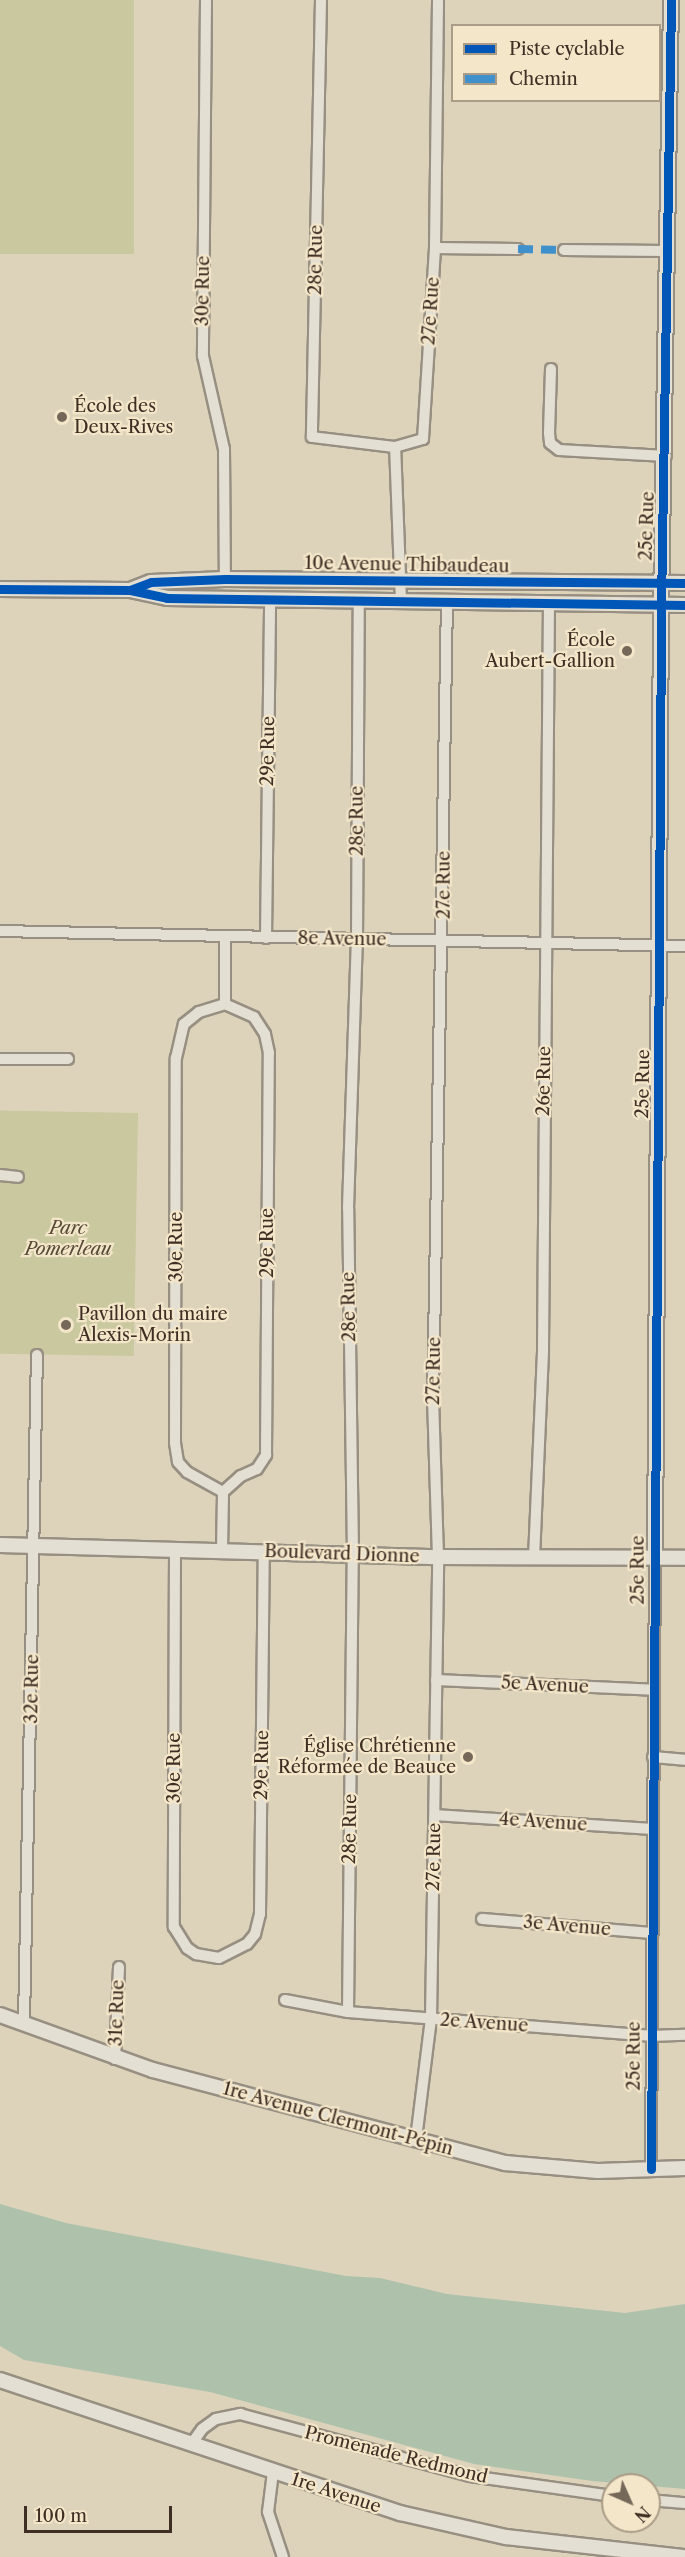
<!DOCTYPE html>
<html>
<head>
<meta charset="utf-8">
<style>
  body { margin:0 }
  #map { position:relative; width:685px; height:2557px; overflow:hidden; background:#ddd3bb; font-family:"Libre Caslon Text",serif }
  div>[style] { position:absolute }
  .green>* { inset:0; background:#c9c89f; transform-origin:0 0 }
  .water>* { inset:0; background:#aec2ab }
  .roads { filter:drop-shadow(2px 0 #978f81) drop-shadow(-2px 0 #978f81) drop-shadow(0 2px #978f81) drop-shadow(0 -2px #978f81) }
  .street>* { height:10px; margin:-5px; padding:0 5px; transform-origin:5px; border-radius:5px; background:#e4dfd3 }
  .secondary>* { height:14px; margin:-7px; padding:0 7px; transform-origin:7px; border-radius:7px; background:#e4dfd3 }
  .quiet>* { height:8px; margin-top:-4px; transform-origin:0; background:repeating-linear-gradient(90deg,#3f90cb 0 15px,transparent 0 23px) }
  .cycleway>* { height:9px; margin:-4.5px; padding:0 4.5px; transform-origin:4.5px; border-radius:4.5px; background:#0057b8 }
  .dots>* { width:16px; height:16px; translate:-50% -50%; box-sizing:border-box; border:3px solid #f3e6c9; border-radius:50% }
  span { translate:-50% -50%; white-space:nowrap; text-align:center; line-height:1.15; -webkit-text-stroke:4.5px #f3e6c9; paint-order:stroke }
  .street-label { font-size:18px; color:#3f2e24 }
  .poi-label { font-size:18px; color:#3f2e24 }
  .left { translate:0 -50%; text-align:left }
  .right { translate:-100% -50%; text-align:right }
  .park-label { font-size:18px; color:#574b38; font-style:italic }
  .legend { position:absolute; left:451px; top:24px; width:210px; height:78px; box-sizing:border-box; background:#f3e6c9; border:2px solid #ab9c87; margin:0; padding:8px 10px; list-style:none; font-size:18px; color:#3f2e24 }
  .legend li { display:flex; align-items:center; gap:12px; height:30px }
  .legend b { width:30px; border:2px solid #ab9c87 }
  .north { position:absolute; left:601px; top:2473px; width:60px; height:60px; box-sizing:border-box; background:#f3e6c9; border:2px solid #ab9c87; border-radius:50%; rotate:135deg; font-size:16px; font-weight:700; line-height:24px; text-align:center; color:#3f2e24 }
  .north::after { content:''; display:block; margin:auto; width:21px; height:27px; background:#766859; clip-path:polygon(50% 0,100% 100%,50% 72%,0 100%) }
  .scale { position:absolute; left:24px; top:2506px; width:148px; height:27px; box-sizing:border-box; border:3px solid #3f2e24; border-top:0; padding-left:8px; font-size:18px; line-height:21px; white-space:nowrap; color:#3f2e24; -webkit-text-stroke:4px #f3e6c9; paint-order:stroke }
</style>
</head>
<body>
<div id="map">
  <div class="green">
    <div style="left:0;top:0;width:134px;height:254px"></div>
    <div style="left:138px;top:1113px;width:243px;height:139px;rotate:91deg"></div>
  </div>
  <div class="water">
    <div style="clip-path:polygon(0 2204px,66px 2223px,346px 2276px,380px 2278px,447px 2294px,625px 2313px,685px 2304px,685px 2489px,592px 2481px,474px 2464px,210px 2392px,24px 2360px,0 2346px)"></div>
  </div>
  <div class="roads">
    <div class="street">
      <div style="left:206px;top:0;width:356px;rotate:90.5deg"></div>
      <div style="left:203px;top:356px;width:95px;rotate:77.3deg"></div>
      <div style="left:224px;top:449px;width:130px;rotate:89.6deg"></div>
      <div style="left:321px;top:0;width:437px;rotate:91.2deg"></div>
      <div style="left:312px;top:437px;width:84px;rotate:6.9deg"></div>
      <div style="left:435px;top:248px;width:83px;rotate:0.7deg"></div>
      <div style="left:564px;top:250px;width:101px;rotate:0.6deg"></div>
      <div style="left:551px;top:369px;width:64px;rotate:91.8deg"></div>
      <div style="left:549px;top:433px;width:10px;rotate:84deg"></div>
      <div style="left:550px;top:443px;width:11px;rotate:38deg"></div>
      <div style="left:559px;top:450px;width:107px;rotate:3.2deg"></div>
      <div style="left:401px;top:601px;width:154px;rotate:-92.2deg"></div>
      <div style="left:395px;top:447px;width:29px;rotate:-16deg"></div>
      <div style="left:423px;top:439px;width:191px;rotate:-86.4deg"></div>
      <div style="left:435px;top:248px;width:248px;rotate:-89.3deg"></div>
      <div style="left:0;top:931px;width:685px;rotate:1.25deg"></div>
      <div style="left:266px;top:938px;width:339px;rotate:-89.3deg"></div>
      <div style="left:0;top:1059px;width:68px"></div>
      <div style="left:0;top:1175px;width:18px;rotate:6deg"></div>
      <div style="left:223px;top:1492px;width:41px;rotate:-150.9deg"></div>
      <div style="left:187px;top:1472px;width:13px;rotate:-132deg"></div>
      <div style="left:178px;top:1462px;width:19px;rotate:-99deg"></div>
      <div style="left:175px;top:1443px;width:385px;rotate:-89.9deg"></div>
      <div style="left:176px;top:1058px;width:35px;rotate:-77deg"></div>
      <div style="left:184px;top:1024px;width:19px;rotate:-39deg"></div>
      <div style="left:199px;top:1012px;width:27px;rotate:-17deg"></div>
      <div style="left:175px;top:1550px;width:377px;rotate:90.2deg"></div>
      <div style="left:174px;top:1927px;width:25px;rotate:58deg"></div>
      <div style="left:187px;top:1948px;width:11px;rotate:34deg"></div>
      <div style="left:196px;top:1954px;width:23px;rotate:10deg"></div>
      <div style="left:219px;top:1958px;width:31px;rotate:-27deg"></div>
      <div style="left:247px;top:1944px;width:13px;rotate:-51deg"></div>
      <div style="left:255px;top:1934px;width:21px;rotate:-76deg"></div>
      <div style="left:260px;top:1914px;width:363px;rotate:-89.4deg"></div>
      <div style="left:222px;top:1551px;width:59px;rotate:-89deg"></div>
      <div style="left:223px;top:1492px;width:24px;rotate:-42deg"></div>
      <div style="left:241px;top:1476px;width:17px;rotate:-24deg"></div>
      <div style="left:257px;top:1469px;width:17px;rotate:-57deg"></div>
      <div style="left:266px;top:1455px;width:402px;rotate:-89.6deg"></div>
      <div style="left:269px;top:1053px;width:19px;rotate:-102deg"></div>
      <div style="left:265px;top:1034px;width:20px;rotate:-123deg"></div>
      <div style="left:254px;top:1017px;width:32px;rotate:-156deg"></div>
      <div style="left:225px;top:1004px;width:67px;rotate:-90deg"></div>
      <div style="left:534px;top:1558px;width:209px;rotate:-87.5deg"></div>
      <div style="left:543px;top:1349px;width:746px;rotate:-89.54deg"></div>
      <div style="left:436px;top:1680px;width:218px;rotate:2.6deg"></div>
      <div style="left:653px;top:1757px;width:32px;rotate:5deg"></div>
      <div style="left:435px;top:1815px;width:217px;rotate:3.7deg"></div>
      <div style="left:482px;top:1919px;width:171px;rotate:4.7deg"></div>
      <div style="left:285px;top:2000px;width:64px;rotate:10.8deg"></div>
      <div style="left:348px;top:2012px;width:303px;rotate:4.5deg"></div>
      <div style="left:650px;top:2036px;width:35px;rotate:-2deg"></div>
      <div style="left:348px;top:2012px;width:458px;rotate:-89.4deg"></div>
      <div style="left:353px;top:1554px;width:346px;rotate:-90.8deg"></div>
      <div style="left:348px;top:1208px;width:268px;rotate:-88.1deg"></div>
      <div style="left:357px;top:940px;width:339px;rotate:-89.7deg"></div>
      <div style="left:24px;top:2023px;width:668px;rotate:-88.89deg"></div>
      <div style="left:115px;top:2059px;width:92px;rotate:-87.5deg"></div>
      <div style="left:416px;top:2139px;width:121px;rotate:-82.9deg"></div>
      <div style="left:431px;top:2019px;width:462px;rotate:-89.1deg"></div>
      <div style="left:438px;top:1557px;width:156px;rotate:-91.8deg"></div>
      <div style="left:433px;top:1401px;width:800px;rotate:-89deg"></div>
      <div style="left:651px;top:2169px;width:612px;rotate:-89.63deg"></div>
      <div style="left:192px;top:2443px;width:17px;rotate:-54deg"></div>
      <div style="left:202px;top:2429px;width:17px;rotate:-36deg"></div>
      <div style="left:216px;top:2419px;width:25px;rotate:-12deg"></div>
      <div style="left:240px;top:2414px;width:238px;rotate:15.1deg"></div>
      <div style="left:470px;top:2476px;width:144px;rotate:8deg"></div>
      <div style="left:273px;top:2472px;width:40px;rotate:97.1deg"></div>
      <div style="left:268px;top:2512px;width:47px;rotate:71.6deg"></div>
      <div style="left:649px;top:2500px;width:36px;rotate:5deg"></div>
    </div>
    <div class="secondary">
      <div style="left:0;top:589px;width:130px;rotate:0.4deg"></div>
      <div style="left:130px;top:590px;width:38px;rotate:12deg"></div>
      <div style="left:167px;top:598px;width:518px;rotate:0.77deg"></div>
      <div style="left:130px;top:590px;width:22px;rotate:-21deg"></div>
      <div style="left:151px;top:582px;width:74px;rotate:-2.3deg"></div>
      <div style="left:225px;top:579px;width:460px;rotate:0.5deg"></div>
      <div style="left:0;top:1545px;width:438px;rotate:1.6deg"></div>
      <div style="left:438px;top:1557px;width:247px;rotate:0.2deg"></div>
      <div style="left:655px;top:1557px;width:952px;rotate:-89.64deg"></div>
      <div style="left:661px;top:605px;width:605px;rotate:-89.05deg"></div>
      <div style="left:0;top:2015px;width:163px;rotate:19.8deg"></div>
      <div style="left:153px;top:2070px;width:364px;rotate:14.8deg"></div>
      <div style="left:505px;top:2163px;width:93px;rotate:4.9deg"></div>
      <div style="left:598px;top:2171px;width:87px;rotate:-2deg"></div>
      <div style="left:0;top:2380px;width:422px;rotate:18.4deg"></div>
      <div style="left:400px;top:2513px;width:109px;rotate:12.8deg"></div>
      <div style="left:506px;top:2537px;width:178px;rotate:6.4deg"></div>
    </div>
  </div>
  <div class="quiet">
    <div style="left:518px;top:249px;width:46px;rotate:1.2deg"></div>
  </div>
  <div class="cycleway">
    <div style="left:0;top:589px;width:130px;rotate:0.4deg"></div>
    <div style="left:130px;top:590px;width:38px;rotate:12deg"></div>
    <div style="left:167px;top:598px;width:518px;rotate:0.77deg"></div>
    <div style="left:130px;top:590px;width:22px;rotate:-21deg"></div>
    <div style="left:151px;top:582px;width:74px;rotate:-2.3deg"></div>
    <div style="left:225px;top:579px;width:460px;rotate:0.5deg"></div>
    <div style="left:651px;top:2169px;width:1564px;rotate:-89.63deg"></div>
    <div style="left:661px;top:605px;width:605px;rotate:-89.05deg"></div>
  </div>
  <div class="dots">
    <div style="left:62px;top:417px;background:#766859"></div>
    <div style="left:627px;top:651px;background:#766859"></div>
    <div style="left:66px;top:1325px;background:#766859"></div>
    <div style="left:468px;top:1757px;background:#766859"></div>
  </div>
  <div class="street-label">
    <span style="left:316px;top:260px;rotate:-89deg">28e Rue</span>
    <span style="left:203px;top:291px;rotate:-89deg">30e Rue</span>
    <span style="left:431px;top:311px;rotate:-86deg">27e Rue</span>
    <span style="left:647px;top:526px;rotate:-88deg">25e Rue</span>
    <span style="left:407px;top:565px;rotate:1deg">10e Avenue Thibaudeau</span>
    <span style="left:268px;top:751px;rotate:-89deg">29e Rue</span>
    <span style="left:357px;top:821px;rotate:-90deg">28e Rue</span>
    <span style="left:444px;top:885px;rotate:-90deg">27e Rue</span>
    <span style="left:342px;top:939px;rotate:1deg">8e Avenue</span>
    <span style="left:544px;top:1081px;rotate:-89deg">26e Rue</span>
    <span style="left:643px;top:1084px;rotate:-89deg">25e Rue</span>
    <span style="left:267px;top:1243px;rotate:-90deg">29e Rue</span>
    <span style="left:176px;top:1247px;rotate:-90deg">30e Rue</span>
    <span style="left:349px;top:1307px;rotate:-91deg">28e Rue</span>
    <span style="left:434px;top:1371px;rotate:-89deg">27e Rue</span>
    <span style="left:342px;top:1554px;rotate:2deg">Boulevard Dionne</span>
    <span style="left:638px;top:1570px;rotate:-90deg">25e Rue</span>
    <span style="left:545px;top:1685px;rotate:3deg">5e Avenue</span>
    <span style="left:32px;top:1689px;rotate:-89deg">32e Rue</span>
    <span style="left:262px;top:1765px;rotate:-89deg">29e Rue</span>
    <span style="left:174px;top:1768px;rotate:-90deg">30e Rue</span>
    <span style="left:543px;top:1822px;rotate:4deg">4e Avenue</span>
    <span style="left:350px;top:1829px;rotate:-89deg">28e Rue</span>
    <span style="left:434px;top:1857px;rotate:-89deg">27e Rue</span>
    <span style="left:567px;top:1926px;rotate:5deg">3e Avenue</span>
    <span style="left:117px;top:2013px;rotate:-88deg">31e Rue</span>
    <span style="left:484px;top:2023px;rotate:4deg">2e Avenue</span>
    <span style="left:634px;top:2056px;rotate:-90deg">25e Rue</span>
    <span style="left:338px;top:2119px;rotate:15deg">1re Avenue Clermont-Pépin</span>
    <span style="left:396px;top:2455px;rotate:14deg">Promenade Redmond</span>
    <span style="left:336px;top:2493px;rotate:18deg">1re Avenue</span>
  </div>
  <div class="poi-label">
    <span class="left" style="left:74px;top:417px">École des<br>Deux-Rives</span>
    <span class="right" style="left:615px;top:651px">École<br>Aubert-Gallion</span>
    <span class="left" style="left:78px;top:1325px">Pavillon du maire<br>Alexis-Morin</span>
    <span class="right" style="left:456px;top:1757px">Église Chrétienne<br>Réformée de Beauce</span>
  </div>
  <div class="park-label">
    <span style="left:68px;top:1239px">Parc<br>Pomerleau</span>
  </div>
  <ul class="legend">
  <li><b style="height:8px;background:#0057b8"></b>Piste cyclable</li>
  <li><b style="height:8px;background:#3f90cb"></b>Chemin</li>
  </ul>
  <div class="north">N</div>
  <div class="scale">100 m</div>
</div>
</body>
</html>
